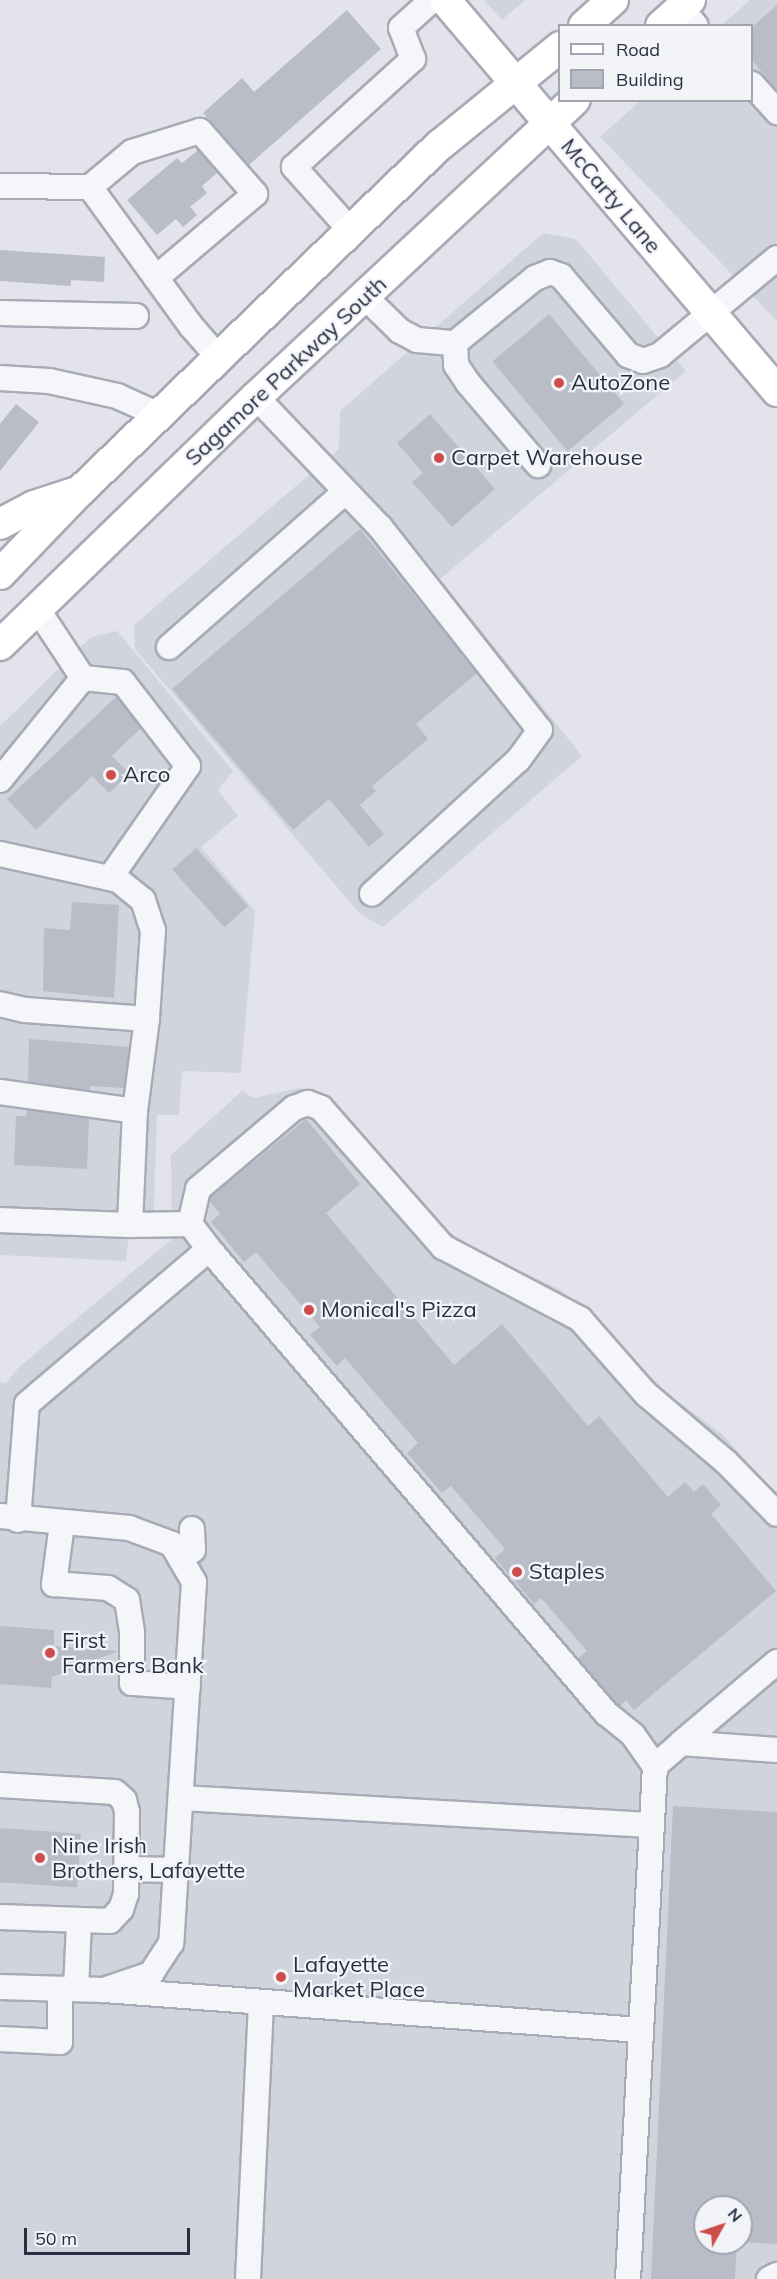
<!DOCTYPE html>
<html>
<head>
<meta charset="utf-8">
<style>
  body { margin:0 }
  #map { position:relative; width:777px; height:2279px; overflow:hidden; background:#e3e4eb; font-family:Mulish,sans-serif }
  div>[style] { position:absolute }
  .built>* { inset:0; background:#d1d3dd }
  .building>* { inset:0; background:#babdc8; transform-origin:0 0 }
  .roads { filter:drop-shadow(2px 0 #a8aab5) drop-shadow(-2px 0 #a8aab5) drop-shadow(0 2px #a8aab5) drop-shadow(0 -2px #a8aab5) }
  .minor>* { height:24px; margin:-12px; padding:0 12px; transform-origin:12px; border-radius:12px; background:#f5f6f9 }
  .major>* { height:30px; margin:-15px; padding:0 15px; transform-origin:15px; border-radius:15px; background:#fff }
  .dots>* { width:16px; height:16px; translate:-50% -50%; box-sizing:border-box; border:3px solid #f2f4f8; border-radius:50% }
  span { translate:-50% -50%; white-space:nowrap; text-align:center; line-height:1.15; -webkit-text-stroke:4.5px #f2f4f8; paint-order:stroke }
  .street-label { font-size:22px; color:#2b2f43 }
  .poi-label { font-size:22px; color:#2b2f43 }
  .left { translate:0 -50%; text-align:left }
  .legend { position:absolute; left:558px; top:24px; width:195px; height:78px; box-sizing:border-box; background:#f2f4f8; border:2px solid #a2a5b0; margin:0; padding:8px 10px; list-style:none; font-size:18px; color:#2b2f43 }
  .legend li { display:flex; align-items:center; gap:12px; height:30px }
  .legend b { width:30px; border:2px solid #a2a5b0 }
  .north { position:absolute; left:693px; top:2195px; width:60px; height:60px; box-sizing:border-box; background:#f2f4f8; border:2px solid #a2a5b0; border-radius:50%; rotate:50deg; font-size:16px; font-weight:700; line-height:24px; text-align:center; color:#2b2f43 }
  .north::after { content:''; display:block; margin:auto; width:21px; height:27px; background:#cd4d4a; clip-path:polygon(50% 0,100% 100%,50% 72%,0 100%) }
  .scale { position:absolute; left:24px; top:2228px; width:166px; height:27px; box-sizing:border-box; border:3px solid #2b2f43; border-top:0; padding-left:8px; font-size:18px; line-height:21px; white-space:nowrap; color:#2b2f43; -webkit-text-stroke:4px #f2f4f8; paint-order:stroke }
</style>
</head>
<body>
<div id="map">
  <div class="built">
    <div style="clip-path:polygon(484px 0,525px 0,502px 20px)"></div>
    <div style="clip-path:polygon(750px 0,777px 0,777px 321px,600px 137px,640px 101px,752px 100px,752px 26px,722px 25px)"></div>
    <div style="clip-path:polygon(543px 233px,576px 239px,686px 371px,440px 579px,582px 756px,383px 927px,360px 914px,135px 649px,134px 625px,339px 449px,340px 411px)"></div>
    <div style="clip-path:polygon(117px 631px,233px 771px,218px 790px,238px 816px,201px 847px,255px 911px,241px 1073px,182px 1071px,179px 1115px,157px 1115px,153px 1237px,129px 1236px,126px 1261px,0 1255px,0 726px,91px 637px)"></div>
    <div style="clip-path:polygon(evenodd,299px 1088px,333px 1100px,442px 1227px,475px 1250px,561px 1290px,641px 1374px,722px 1434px,777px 1496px,777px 2279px,0 2279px,0 1382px,6px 1383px,19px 1367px,172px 1239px,171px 1155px,242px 1091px,254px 1098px,299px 1088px,705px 2207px,741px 2207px,741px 2243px,705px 2243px,705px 2207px)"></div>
  </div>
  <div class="building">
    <div style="clip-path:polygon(777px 5px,777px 90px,752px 60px,752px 27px)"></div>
    <div style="clip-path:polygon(347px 10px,381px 49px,249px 165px,203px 113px,242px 78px,254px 92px)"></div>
    <div style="clip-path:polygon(198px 150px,217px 173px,202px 186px,207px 193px,190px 207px,197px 215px,183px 227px,176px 219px,157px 235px,127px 200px,177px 158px,182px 163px)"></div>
    <div style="clip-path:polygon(0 250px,105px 257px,104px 282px,71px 280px,71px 286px,0 281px)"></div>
    <div style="left:549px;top:314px;width:117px;height:74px;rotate:50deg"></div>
    <div style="clip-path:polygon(16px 404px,39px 422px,0 471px,0 424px)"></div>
    <div style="clip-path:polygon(430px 414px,495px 489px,452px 527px,412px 482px,423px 473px,397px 443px)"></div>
    <div style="clip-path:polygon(360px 529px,477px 673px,416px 724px,428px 739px,372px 786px,376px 791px,360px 805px,384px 834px,369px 847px,329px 799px,293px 830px,172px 689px)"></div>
    <div style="clip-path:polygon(116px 697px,141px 728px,112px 756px,130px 774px,109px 793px,92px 776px,36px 830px,7px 799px)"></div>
    <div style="left:196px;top:848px;width:78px;height:32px;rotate:48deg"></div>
    <div style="clip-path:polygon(72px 902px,119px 905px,114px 998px,43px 991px,44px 928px,70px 930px)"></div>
    <div style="clip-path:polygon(29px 1039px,129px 1047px,124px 1088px,90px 1086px,90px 1090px,28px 1082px)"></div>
    <div style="clip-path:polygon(27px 1110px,89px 1119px,87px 1169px,14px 1165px,16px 1116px,26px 1116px)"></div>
    <div style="clip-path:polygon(306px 1119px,360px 1184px,326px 1213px,454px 1365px,502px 1324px,588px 1426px,599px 1416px,668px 1497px,685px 1482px,694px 1492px,703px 1484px,721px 1505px,711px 1514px,776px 1591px,634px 1710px,626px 1700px,620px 1706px,616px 1703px,578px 1658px,587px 1651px,541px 1598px,534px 1604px,495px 1558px,505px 1549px,451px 1486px,442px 1493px,407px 1453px,418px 1443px,345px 1358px,337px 1366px,310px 1335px,320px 1327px,256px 1252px,244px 1262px,211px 1222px,220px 1214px,210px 1202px,211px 1197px)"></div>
    <div style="clip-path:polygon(0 1626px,54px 1630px,54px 1646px,118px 1651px,52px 1677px,51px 1688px,0 1684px)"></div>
    <div style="clip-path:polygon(673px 1806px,777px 1812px,777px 2244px,741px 2242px,741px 2207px,705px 2207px,705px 2243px,737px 2243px,735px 2279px,651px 2279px)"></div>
    <div style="left:0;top:1828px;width:81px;height:54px;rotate:4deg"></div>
  </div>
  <div class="roads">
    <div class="minor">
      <div style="left:681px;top:8px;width:23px;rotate:50deg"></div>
      <div style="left:752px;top:84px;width:38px;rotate:48deg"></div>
      <div style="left:0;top:186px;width:90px;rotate:0.6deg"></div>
      <div style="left:351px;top:231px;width:86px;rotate:-131.7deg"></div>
      <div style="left:294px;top:167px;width:161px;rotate:-42.2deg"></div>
      <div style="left:413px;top:59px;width:33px;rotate:-111deg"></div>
      <div style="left:401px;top:28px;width:42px;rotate:-42.1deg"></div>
      <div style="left:156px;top:278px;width:130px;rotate:-40.3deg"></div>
      <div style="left:255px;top:194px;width:84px;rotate:-131.1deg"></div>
      <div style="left:200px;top:131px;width:71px;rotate:162.8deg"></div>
      <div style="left:132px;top:152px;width:55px;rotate:140.2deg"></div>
      <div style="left:90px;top:187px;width:172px;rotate:54deg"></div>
      <div style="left:191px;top:326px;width:43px;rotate:48.8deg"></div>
      <div style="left:364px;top:296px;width:50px;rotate:44.2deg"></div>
      <div style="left:400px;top:331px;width:19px;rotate:28deg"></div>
      <div style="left:417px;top:340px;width:38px;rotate:5deg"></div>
      <div style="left:455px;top:343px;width:103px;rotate:-39.1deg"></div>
      <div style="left:535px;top:278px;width:16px;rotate:-22deg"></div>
      <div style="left:550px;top:272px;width:12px;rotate:20deg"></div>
      <div style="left:561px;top:276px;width:104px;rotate:49.7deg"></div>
      <div style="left:628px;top:355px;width:16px;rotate:22deg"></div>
      <div style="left:643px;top:361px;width:18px;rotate:-19deg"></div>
      <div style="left:660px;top:355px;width:152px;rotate:-39.7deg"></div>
      <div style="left:0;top:313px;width:136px;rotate:1.3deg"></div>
      <div style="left:455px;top:343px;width:22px;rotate:87deg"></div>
      <div style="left:456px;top:365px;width:22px;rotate:56deg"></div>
      <div style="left:468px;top:383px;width:108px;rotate:49.5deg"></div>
      <div style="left:0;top:378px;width:49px;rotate:3.5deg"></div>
      <div style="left:49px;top:381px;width:70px;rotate:12.4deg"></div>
      <div style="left:117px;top:396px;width:46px;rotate:24.3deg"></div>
      <div style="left:256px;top:397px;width:180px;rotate:46.4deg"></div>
      <div style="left:380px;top:527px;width:258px;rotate:51.8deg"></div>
      <div style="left:540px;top:730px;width:37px;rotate:126deg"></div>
      <div style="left:518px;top:760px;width:198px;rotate:137.5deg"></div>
      <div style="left:169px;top:647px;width:235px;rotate:-41.4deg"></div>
      <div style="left:83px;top:678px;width:40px;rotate:5.7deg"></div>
      <div style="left:123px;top:682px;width:106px;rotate:52.3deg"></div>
      <div style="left:188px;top:766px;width:136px;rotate:124.9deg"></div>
      <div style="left:0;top:780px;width:132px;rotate:-50.9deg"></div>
      <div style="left:83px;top:678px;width:82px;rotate:-123.5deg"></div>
      <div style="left:0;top:854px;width:121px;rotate:12.4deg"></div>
      <div style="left:118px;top:880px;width:32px;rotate:39deg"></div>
      <div style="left:143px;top:900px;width:32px;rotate:72deg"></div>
      <div style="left:153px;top:930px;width:89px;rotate:93.9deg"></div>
      <div style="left:147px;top:1019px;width:122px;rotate:-175.8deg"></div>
      <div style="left:25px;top:1010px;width:26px;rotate:-167deg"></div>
      <div style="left:0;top:1092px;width:136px;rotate:8deg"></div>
      <div style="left:135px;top:1111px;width:93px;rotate:-82.6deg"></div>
      <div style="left:0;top:1220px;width:130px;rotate:2.2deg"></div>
      <div style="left:130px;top:1225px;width:114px;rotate:-87.5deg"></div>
      <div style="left:190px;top:1224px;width:36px;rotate:-77deg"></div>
      <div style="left:198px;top:1189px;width:126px;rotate:-40.2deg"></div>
      <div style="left:294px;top:1108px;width:15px;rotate:-20deg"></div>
      <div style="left:308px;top:1103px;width:14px;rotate:21deg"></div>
      <div style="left:321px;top:1108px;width:185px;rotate:48.7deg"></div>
      <div style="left:443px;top:1247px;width:155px;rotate:27.7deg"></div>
      <div style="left:580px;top:1319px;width:100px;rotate:48.7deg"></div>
      <div style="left:646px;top:1394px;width:106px;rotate:40.4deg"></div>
      <div style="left:727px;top:1463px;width:71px;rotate:45.6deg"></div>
      <div style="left:209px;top:1249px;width:611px;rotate:49.45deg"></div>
      <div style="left:606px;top:1713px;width:35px;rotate:39deg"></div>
      <div style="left:633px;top:1735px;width:38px;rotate:55deg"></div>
      <div style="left:0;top:1516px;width:130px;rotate:5.3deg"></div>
      <div style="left:129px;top:1528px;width:46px;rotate:20.4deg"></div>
      <div style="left:172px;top:1544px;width:44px;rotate:59.9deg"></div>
      <div style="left:194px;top:1582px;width:362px;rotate:93.6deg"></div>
      <div style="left:171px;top:1943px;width:37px;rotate:123deg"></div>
      <div style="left:151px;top:1974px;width:50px;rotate:161.2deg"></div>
      <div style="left:18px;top:1520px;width:116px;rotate:-85.6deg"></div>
      <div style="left:27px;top:1404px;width:239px;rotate:-40.4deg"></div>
      <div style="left:209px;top:1249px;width:31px;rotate:-127deg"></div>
      <div style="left:190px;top:1224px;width:60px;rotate:179deg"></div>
      <div style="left:62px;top:1524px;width:61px;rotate:97.6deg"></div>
      <div style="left:54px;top:1584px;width:54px;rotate:4.2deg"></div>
      <div style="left:108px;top:1588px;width:22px;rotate:32deg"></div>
      <div style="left:127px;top:1600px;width:33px;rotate:81deg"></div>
      <div style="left:132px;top:1633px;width:50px;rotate:90deg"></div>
      <div style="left:132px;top:1683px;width:56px;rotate:4.1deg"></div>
      <div style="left:180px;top:1558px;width:15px;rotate:-32deg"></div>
      <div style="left:193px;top:1550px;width:21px;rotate:-93deg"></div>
      <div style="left:681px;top:1743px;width:126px;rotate:-40.2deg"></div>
      <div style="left:0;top:1785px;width:115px;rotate:3.5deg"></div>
      <div style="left:115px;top:1792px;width:12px;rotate:42deg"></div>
      <div style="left:124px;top:1800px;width:12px;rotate:76deg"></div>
      <div style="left:127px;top:1812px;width:82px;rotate:90.7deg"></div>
      <div style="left:126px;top:1894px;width:16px;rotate:108deg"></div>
      <div style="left:121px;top:1909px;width:16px;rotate:133deg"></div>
      <div style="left:110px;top:1921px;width:110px;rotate:-177.9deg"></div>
      <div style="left:181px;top:1798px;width:470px;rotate:3.3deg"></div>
      <div style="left:127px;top:1869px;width:49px;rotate:1.2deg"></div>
      <div style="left:0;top:1987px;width:104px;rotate:1.7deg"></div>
      <div style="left:104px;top:1990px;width:537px;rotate:4.27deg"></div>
      <div style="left:76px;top:1989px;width:67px;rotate:-87.4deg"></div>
      <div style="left:0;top:2039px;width:60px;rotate:2.9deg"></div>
      <div style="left:60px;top:2042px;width:53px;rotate:-90deg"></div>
      <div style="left:248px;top:2279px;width:277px;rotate:-87.3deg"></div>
      <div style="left:628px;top:2279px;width:514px;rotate:-86.99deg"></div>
      <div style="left:655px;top:1766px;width:35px;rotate:-41deg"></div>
      <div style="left:681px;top:1743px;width:96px;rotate:4.2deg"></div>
      <div style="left:769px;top:2279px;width:9px;rotate:-27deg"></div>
    </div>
    <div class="major">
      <div style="left:445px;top:0;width:513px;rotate:49.67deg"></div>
      <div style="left:584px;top:26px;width:39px;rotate:-42deg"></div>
      <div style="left:661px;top:26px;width:39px;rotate:-42deg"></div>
      <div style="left:0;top:524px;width:38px;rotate:-28deg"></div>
      <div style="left:34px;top:506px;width:45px;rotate:-18deg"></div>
      <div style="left:0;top:574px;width:115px;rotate:-46.1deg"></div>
      <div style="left:80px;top:491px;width:499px;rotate:-43.9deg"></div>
      <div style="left:440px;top:145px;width:155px;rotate:-39.2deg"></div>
      <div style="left:0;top:645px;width:356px;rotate:-44.1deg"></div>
      <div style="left:256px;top:397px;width:436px;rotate:-43deg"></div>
    </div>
  </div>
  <div class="dots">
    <div style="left:559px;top:383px;background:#cd4d4a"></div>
    <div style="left:439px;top:458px;background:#cd4d4a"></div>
    <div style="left:111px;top:775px;background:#cd4d4a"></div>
    <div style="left:309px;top:1310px;background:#cd4d4a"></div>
    <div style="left:517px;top:1572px;background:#cd4d4a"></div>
    <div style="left:50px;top:1653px;background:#cd4d4a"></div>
    <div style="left:40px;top:1858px;background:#cd4d4a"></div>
    <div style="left:281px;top:1977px;background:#cd4d4a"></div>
  </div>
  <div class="street-label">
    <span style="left:611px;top:196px;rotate:50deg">McCarty Lane</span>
    <span style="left:286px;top:371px;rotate:-43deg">Sagamore Parkway South</span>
  </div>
  <div class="poi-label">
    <span class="left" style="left:571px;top:383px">AutoZone</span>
    <span class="left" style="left:451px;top:458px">Carpet Warehouse</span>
    <span class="left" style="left:123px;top:775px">Arco</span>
    <span class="left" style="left:321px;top:1310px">Monical's Pizza</span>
    <span class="left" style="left:529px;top:1572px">Staples</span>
    <span class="left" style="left:62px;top:1653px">First<br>Farmers Bank</span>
    <span class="left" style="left:52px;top:1858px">Nine Irish<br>Brothers, Lafayette</span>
    <span class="left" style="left:293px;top:1977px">Lafayette<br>Market Place</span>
  </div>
  <ul class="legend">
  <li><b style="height:8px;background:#fff"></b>Road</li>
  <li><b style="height:16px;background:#babdc8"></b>Building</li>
  </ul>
  <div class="north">N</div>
  <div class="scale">50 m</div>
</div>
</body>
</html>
